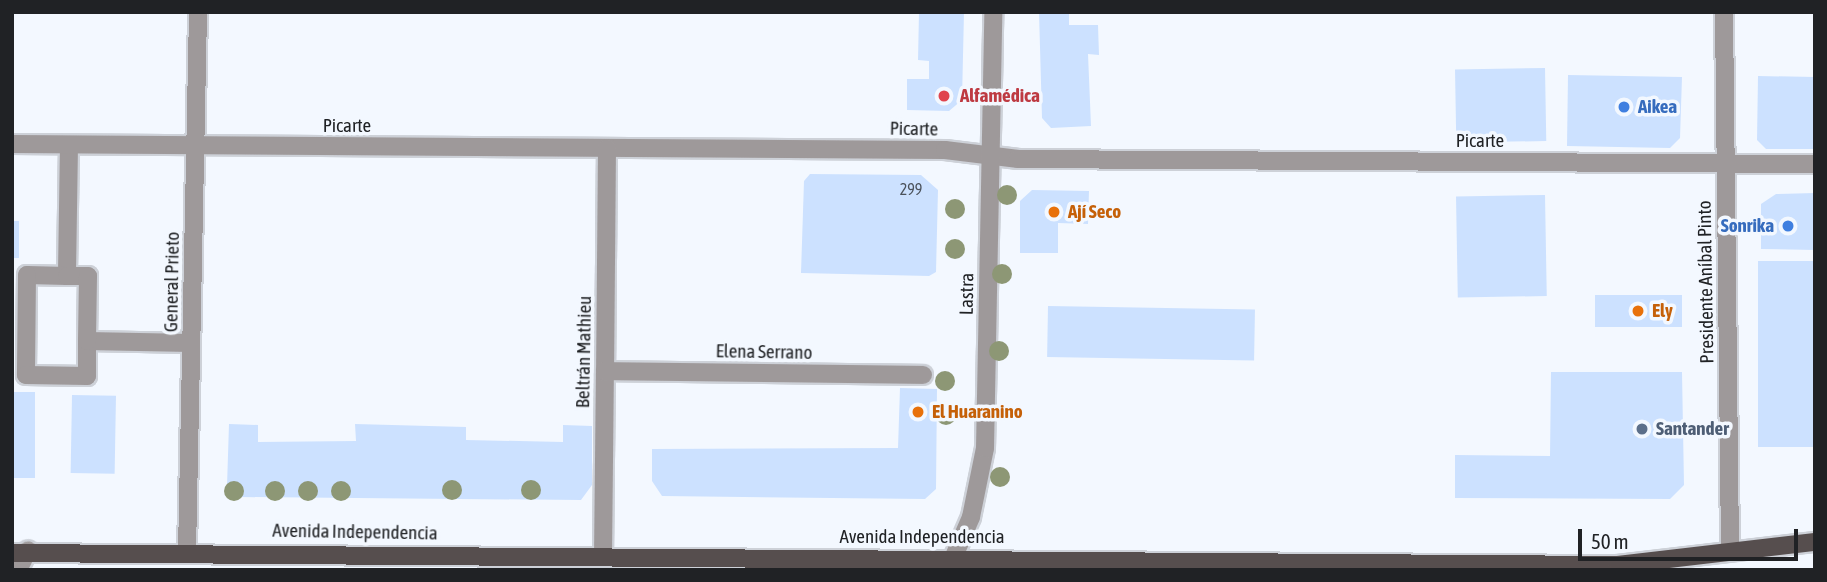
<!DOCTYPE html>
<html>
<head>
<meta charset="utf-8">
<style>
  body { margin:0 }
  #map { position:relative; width:1827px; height:582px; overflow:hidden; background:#f3f8ff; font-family:"Asap Condensed",sans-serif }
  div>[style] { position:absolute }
  .building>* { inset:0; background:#cce1ff; transform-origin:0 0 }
  .roads { filter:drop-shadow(2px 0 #cdd1d8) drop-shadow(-2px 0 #cdd1d8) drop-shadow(0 2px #cdd1d8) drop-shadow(0 -2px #cdd1d8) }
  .pedestrian>* { height:18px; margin:-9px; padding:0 9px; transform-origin:9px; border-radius:9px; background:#9e999a }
  .minor>* { height:18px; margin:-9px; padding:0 9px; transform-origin:9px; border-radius:9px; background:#9e999a }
  .primary>* { height:18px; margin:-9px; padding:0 9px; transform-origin:9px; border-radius:9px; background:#564e4e }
  .trees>* { width:20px; height:20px; margin:-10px; border-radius:50%; background:#8d9775 }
  .dots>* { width:19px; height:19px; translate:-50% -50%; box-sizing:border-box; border:4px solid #f3f8ff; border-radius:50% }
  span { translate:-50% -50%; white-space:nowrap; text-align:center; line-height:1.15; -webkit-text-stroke:7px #f3f8ff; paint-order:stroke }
  .number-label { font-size:16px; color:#4b525c }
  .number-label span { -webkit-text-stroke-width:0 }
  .health-label { font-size:19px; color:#be3a42; font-weight:700 }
  .left { translate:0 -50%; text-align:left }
  .shop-label { font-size:19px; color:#366cbe; font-weight:700 }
  .right { translate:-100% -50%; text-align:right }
  .street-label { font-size:19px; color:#202225 }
  .food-label { font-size:19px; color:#c56008; font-weight:700 }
  .service-label { font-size:19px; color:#4e5e75; font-weight:700 }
  .frame { position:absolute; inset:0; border:14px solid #202225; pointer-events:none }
  .scale { position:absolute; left:1578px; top:529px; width:220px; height:32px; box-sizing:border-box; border:4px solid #202225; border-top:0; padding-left:9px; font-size:21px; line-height:24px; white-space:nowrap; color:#202225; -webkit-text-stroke:5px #f3f8ff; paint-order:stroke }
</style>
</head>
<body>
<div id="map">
  <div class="building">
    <div style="clip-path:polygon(919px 12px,964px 12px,962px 100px,949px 111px,907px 110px,907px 79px,929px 79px,929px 61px,918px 60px)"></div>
    <div style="clip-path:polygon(1039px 12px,1069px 12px,1069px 25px,1098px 25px,1099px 55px,1088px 54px,1091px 126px,1051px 128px,1042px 118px)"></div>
    <div style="left:1545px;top:68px;width:73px;height:90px;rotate:89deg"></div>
    <div style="clip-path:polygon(1568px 75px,1682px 77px,1680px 138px,1670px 148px,1567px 146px)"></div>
    <div style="clip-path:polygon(1758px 76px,1815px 77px,1815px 149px,1766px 149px,1757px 140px)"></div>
    <div style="clip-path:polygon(810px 174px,921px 175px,938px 190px,936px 272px,929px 276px,801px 273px,804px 181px)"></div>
    <div style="clip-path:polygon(1032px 190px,1089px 191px,1088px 224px,1058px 223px,1058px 253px,1020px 253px,1020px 201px)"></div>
    <div style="clip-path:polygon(1815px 193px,1815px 250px,1761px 249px,1761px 204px,1776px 194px)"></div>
    <div style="left:1545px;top:195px;width:101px;height:89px;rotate:89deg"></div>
    <div style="left:12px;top:221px;width:7px;height:37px"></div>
    <div style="left:1815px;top:261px;width:186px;height:57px;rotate:90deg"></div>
    <div style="left:1595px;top:295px;width:87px;height:32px"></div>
    <div style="left:1048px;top:306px;width:207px;height:51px;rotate:1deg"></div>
    <div style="clip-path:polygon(1551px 372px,1682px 372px,1684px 485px,1670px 499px,1455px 498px,1455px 455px,1550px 456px)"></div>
    <div style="clip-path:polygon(900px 388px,937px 389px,936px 489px,925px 499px,662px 496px,652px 481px,652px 449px,898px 448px)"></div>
    <div style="left:12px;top:392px;width:23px;height:86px"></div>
    <div style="left:72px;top:395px;width:44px;height:78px;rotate:1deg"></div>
    <div style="clip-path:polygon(229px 424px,258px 425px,258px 442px,356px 441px,355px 424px,466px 427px,466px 440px,563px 442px,563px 425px,592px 426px,592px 485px,581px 500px,240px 497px,227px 486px)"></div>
  </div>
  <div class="roads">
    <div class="pedestrian">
      <div style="left:69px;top:145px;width:131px;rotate:90.9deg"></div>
      <div style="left:67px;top:276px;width:40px;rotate:-178.6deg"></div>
      <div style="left:27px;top:275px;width:100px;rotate:90.6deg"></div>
      <div style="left:26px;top:375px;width:61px;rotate:0.9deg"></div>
      <div style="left:87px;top:376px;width:35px;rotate:-90deg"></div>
      <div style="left:87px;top:341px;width:104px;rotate:1.1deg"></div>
      <div style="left:67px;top:276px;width:21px"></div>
      <div style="left:88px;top:276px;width:65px;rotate:90.9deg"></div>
      <div style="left:603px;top:556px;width:185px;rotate:-89.4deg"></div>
    </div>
    <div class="minor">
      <div style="left:1724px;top:12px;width:539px;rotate:89.36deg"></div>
      <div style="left:12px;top:144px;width:933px;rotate:0.37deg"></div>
      <div style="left:945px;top:150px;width:74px;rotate:7deg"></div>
      <div style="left:1018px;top:159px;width:797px;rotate:0.36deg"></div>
      <div style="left:607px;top:148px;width:223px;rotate:90.5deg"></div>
      <div style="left:605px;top:371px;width:318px;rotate:0.7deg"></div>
      <div style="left:187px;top:552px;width:540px;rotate:-88.83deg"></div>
      <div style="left:18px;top:570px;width:22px;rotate:-63deg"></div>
      <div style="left:948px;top:570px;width:58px;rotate:-66.5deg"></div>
      <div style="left:971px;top:517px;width:70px;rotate:-78.5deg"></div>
      <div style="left:985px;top:448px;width:436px;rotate:-88.9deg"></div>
    </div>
    <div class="primary">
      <div style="left:12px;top:553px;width:1606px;rotate:0.43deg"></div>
      <div style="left:1618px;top:565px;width:198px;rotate:-6.7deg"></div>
    </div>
  </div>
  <div class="trees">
    <div style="left:1007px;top:195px"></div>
    <div style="left:955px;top:209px"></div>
    <div style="left:955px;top:249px"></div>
    <div style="left:1002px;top:274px"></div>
    <div style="left:999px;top:351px"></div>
    <div style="left:945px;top:381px"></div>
    <div style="left:946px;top:415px"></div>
    <div style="left:1000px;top:477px"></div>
    <div style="left:452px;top:490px"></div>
    <div style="left:531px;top:490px"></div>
    <div style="left:234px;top:491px"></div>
    <div style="left:275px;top:491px"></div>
    <div style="left:308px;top:491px"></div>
    <div style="left:341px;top:491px"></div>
  </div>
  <div class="dots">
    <div style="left:944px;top:96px;background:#e0444e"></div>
    <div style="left:1624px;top:107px;background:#3f7fe0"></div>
    <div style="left:1054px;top:212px;background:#e8710a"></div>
    <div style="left:1788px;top:226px;background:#3f7fe0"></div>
    <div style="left:1638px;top:311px;background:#e8710a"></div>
    <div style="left:918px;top:412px;background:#e8710a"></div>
    <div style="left:1642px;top:429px;background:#5c6f8a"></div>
  </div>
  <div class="number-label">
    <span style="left:911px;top:189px">299</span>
  </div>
  <div class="health-label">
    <span class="left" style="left:960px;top:96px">Alfamédica</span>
  </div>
  <div class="shop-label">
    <span class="left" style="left:1638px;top:107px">Aikea</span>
    <span class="right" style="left:1774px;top:226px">Sonrika</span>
  </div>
  <div class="street-label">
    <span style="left:347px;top:126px">Picarte</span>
    <span style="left:914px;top:129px;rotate:1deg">Picarte</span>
    <span style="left:1480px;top:141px">Picarte</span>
    <span style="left:172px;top:282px;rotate:-89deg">General Prieto</span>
    <span style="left:1706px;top:282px;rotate:-91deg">Presidente Aníbal Pinto</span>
    <span style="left:967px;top:294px;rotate:-89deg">Lastra</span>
    <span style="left:584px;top:352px;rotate:-89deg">Beltrán Mathieu</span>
    <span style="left:764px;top:352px;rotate:1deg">Elena Serrano</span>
    <span style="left:355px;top:532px;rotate:1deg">Avenida Independencia</span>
    <span style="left:922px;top:537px">Avenida Independencia</span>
  </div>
  <div class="food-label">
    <span class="left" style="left:1068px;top:212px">Ají Seco</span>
    <span class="left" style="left:1652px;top:311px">Ely</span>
    <span class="left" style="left:932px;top:412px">El Huaranino</span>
  </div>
  <div class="service-label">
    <span class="left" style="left:1656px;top:429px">Santander</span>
  </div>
  <div class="frame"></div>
  <div class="scale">50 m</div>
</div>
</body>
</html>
